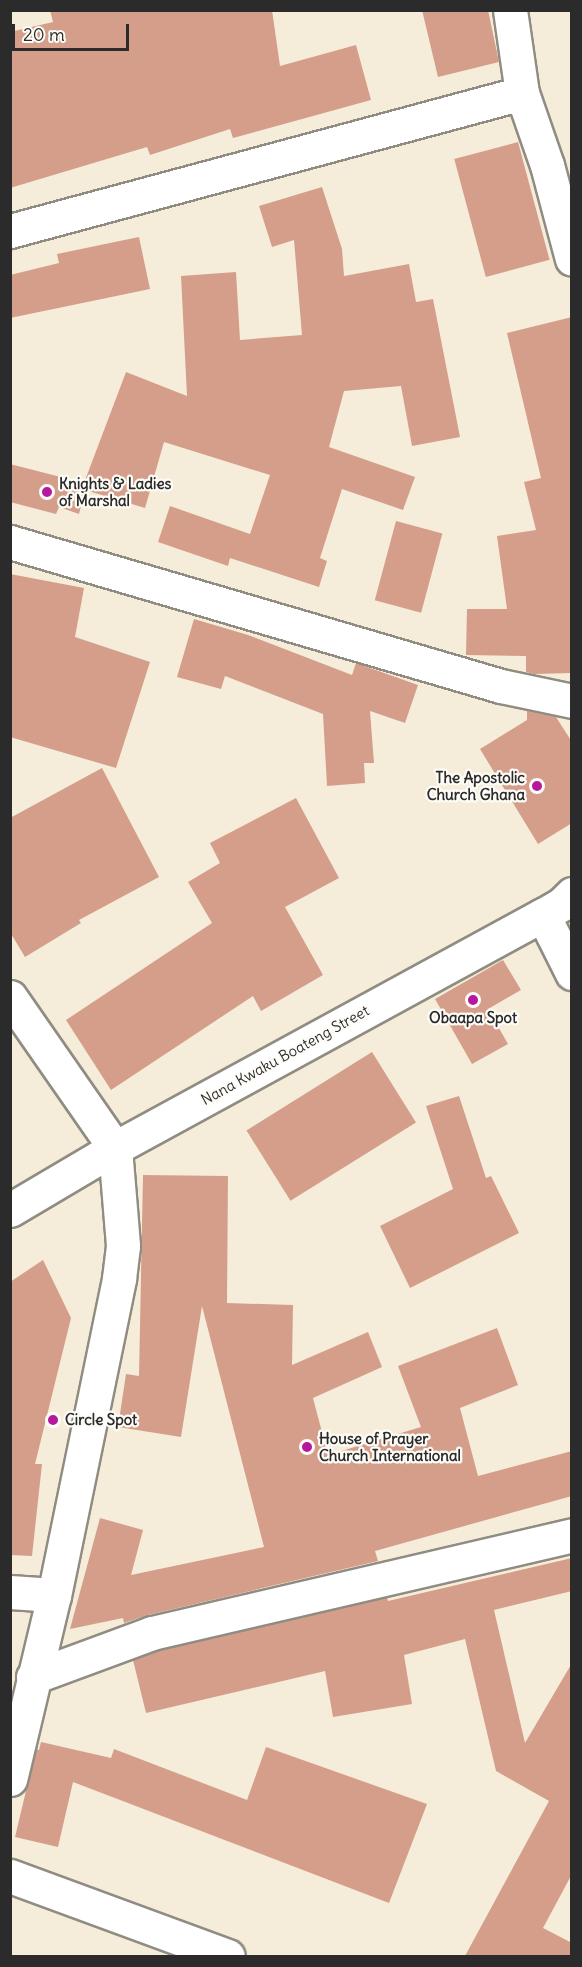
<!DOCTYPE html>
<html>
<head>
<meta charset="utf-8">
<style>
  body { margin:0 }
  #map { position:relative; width:582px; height:1967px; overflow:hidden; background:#f5edd9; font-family:Delius,sans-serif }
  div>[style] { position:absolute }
  .building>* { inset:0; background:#d59e8a; transform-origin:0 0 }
  .roads { filter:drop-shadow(2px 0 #908c82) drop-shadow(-2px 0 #908c82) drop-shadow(0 2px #908c82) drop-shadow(0 -2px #908c82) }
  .minor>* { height:33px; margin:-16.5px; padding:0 16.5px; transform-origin:16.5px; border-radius:16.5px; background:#fff }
  .dots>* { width:16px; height:16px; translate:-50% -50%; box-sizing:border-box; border:3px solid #fdfcf7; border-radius:50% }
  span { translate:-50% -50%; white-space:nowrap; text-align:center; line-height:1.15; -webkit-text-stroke:4.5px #fdfcf7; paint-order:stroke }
  .poi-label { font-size:15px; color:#2b2b2b; font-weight:700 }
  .left { translate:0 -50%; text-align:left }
  .right { translate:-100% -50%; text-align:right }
  .street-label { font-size:15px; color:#2b2b2b }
  .frame { position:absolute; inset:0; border:12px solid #2b2b2b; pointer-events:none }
  .scale { position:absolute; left:12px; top:24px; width:117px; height:27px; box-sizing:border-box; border:3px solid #2b2b2b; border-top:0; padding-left:8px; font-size:18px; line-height:21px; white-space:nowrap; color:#2b2b2b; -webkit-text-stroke:4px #fdfcf7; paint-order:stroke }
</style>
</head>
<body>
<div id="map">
  <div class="building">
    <div style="clip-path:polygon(50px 10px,272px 10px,280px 66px,356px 45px,371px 100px,233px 138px,230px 129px,150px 155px,147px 147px,10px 188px,10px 32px,53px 22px)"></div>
    <div style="clip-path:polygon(422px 10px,488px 10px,499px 62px,438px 77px)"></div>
    <div style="left:518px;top:142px;width:122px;height:66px;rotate:75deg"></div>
    <div style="clip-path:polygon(322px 187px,342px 249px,344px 276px,409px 264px,416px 302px,433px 299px,460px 437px,412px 446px,401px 386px,344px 391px,329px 447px,415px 477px,403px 510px,342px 489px,320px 558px,327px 561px,319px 587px,230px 558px,228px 566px,158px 542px,170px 506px,250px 534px,270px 475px,164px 442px,145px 508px,85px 490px,79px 514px,59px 507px,56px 514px,10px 502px,10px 464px,84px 483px,126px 372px,187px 396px,181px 276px,236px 272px,240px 340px,302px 335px,294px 240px,272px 247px,259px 206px)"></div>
    <div style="clip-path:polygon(139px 237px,150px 289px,10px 318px,10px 275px,59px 263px,57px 254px)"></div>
    <div style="clip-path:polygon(572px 317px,572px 673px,534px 674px,526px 672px,526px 656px,466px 655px,467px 609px,507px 609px,497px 536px,536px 530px,524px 482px,541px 478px,507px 333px)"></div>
    <div style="left:396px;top:521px;width:48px;height:82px;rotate:15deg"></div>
    <div style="clip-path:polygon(10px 574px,84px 588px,75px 637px,150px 662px,116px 768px,10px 737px)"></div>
    <div style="clip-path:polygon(194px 619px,248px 635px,352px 675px,356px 663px,418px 685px,405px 723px,370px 711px,374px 763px,364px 763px,365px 783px,327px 786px,323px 714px,225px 676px,221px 689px,177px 677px)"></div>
    <div style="clip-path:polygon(527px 711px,556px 717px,572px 742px,572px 823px,538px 844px,480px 749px,527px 720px)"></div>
    <div style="clip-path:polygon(102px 768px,159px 877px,79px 920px,81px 923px,25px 957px,10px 932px,10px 818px)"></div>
    <div style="clip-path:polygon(296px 798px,339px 878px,285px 907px,323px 975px,261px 1011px,253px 996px,111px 1090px,66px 1020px,212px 923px,188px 882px,220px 863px,210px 843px)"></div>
    <div style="clip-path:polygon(503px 960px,521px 990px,488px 1009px,508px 1044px,472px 1064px,435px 999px)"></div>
    <div style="left:372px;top:1052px;width:83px;height:148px;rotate:58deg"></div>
    <div style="clip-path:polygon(459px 1096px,486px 1178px,491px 1176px,519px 1233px,410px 1288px,380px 1226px,453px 1189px,426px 1106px)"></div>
    <div style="clip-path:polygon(143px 1175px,228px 1176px,227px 1303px,293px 1305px,292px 1365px,368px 1332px,382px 1367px,313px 1398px,328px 1455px,421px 1427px,398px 1366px,497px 1328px,518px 1385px,460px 1408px,478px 1476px,572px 1451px,572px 1496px,375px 1551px,378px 1561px,148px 1615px,124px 1623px,123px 1618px,70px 1629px,100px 1518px,143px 1530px,131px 1575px,264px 1547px,202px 1306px,181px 1437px,118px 1427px,126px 1374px,139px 1376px)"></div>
    <div style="clip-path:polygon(43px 1260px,71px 1318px,35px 1464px,42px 1464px,32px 1556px,10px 1555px,10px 1282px)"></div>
    <div style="clip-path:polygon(572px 1558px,572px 1591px,494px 1610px,525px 1743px,572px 1663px,572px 1874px,543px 1928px,572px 1943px,572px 1956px,465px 1956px,549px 1801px,496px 1771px,465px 1639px,404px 1655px,412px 1704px,333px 1717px,325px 1671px,146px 1713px,133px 1660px,157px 1651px,387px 1597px,388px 1601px)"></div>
    <div style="clip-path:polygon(41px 1742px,111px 1758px,114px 1749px,247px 1800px,266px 1747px,427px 1804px,389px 1903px,73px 1782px,58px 1847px,15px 1837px,36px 1749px,39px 1750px)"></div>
  </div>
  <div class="roads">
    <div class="minor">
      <div style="left:510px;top:10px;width:84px;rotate:81.8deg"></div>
      <div style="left:522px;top:93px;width:76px;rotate:70.9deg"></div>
      <div style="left:547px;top:165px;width:97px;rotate:75.1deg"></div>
      <div style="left:10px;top:231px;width:530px;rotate:-15.08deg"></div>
      <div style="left:10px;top:542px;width:512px;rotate:16.35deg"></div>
      <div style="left:501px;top:686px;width:73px;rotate:11.9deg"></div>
      <div style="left:543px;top:915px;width:65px;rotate:63.4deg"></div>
      <div style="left:10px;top:997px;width:184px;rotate:55.2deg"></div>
      <div style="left:115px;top:1148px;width:98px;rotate:85.3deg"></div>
      <div style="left:123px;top:1246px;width:33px;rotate:97deg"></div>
      <div style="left:119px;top:1279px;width:323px;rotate:101.6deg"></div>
      <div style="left:54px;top:1595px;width:189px;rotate:103.4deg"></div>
      <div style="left:10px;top:1210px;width:122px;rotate:-30.6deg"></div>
      <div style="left:115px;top:1148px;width:487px;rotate:-28.6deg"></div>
      <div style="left:543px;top:915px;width:22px;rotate:-30deg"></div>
      <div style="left:562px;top:904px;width:14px;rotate:-45deg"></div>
      <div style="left:10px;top:1592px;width:44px;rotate:3.9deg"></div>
      <div style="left:33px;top:1677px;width:127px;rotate:-20.3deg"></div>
      <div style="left:152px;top:1633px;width:431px;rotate:-13.1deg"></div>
      <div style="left:10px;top:1876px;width:232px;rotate:20.2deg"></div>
    </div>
  </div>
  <div class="dots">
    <div style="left:47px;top:492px;background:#b5179e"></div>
    <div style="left:537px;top:786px;background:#b5179e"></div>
    <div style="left:473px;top:1000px;background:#b5179e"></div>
    <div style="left:53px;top:1420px;background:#b5179e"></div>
    <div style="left:307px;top:1447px;background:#b5179e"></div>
  </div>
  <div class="poi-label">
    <span class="left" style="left:59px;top:492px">Knights &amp; Ladies<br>of Marshal</span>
    <span class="right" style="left:525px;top:786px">The Apostolic<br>Church Ghana</span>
    <span style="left:473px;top:1018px">Obaapa Spot</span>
    <span class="left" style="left:65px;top:1420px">Circle Spot</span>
    <span class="left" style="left:319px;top:1447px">House of Prayer<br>Church International</span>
  </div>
  <div class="street-label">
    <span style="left:285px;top:1055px;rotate:-29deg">Nana Kwaku Boateng Street</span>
  </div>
  <div class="frame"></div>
  <div class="scale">20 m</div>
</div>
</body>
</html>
